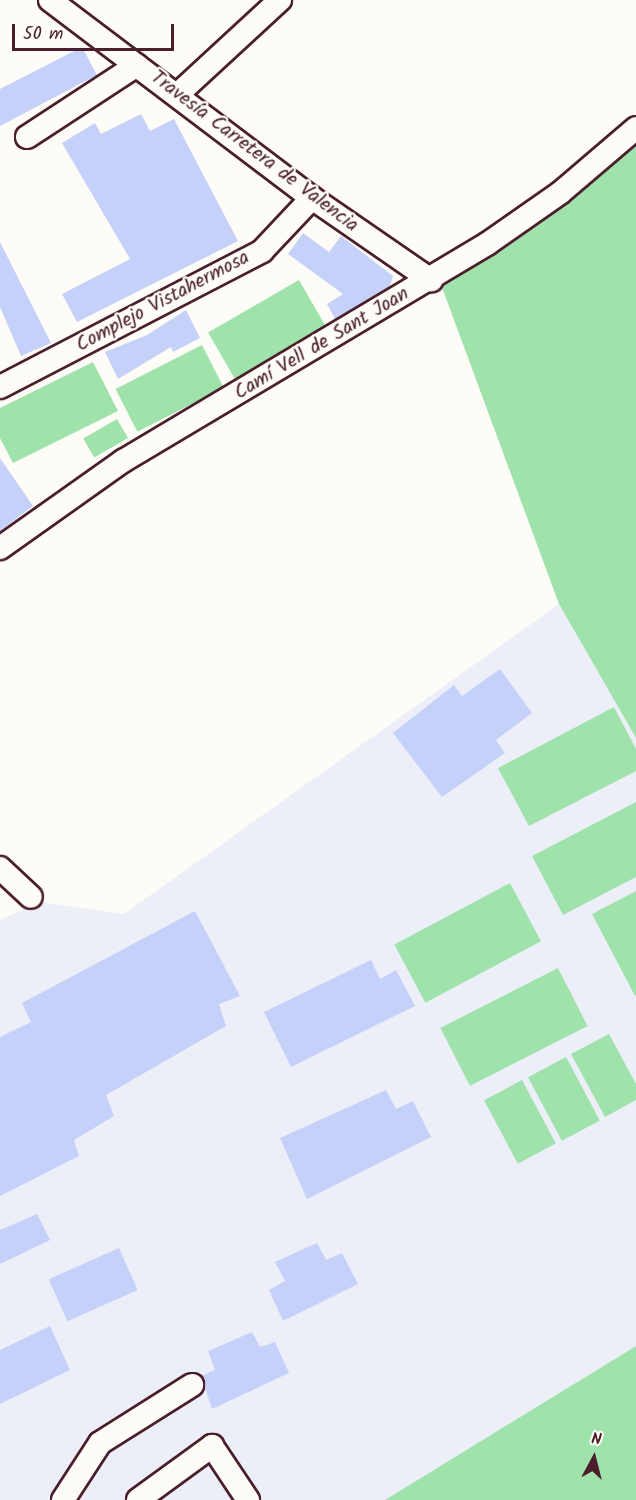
<!DOCTYPE html>
<html>
<head>
<meta charset="utf-8">
<style>
  body { margin:0 }
  #map { position:relative; width:636px; height:1500px; overflow:hidden; background:#fdfcf7; font-family:Kalam,sans-serif }
  div>[style] { position:absolute }
  .built>* { inset:0; background:#eceff8 }
  .green>* { inset:0; background:#a0e2ac; transform-origin:0 0 }
  .building>* { inset:0; background:#c6d1f9; transform-origin:0 0 }
  .roads { filter:drop-shadow(2px 0 #4a1f2b) drop-shadow(-2px 0 #4a1f2b) drop-shadow(0 2px #4a1f2b) drop-shadow(0 -2px #4a1f2b) }
  .minor>* { height:22px; margin:-11px; padding:0 11px; transform-origin:11px; border-radius:11px; background:#fdfcf7 }
  span { translate:-50% -50%; white-space:nowrap; text-align:center; line-height:1.15; -webkit-text-stroke:4.5px #fdfcf7; paint-order:stroke }
  .street-label { font-size:20px; color:#4a1f2b }
  .north { position:absolute; left:564px; top:1428px; width:60px; height:60px; -webkit-text-stroke:4px #fdfcf7; paint-order:stroke; rotate:7deg; font-size:16px; font-weight:700; line-height:24px; text-align:center; color:#4a1f2b }
  .north::after { content:''; display:block; margin:auto; width:21px; height:27px; background:#4a1f2b; clip-path:polygon(50% 0,100% 100%,50% 72%,0 100%) }
  .scale { position:absolute; left:12px; top:24px; width:162px; height:27px; box-sizing:border-box; border:3px solid #4a1f2b; border-top:0; padding-left:8px; font-size:18px; line-height:21px; white-space:nowrap; color:#4a1f2b; -webkit-text-stroke:4px #fdfcf7; paint-order:stroke }
</style>
</head>
<body>
<div id="map">
  <div class="built">
    <div style="clip-path:polygon(559px 604px,636px 738px,636px 1346px,385px 1500px,0 1500px,0 920px,40px 902px,124px 914px)"></div>
  </div>
  <div class="green">
    <div style="clip-path:polygon(636px 137px,636px 738px,559px 604px,440px 282px)"></div>
    <div style="left:299px;top:280px;width:56px;height:105px;rotate:60deg"></div>
    <div style="left:202px;top:345px;width:48px;height:97px;rotate:63deg"></div>
    <div style="clip-path:polygon(93px 362px,118px 411px,13px 463px,0 438px,0 408px)"></div>
    <div style="left:117px;top:419px;width:22px;height:39px;rotate:60deg"></div>
    <div style="clip-path:polygon(614px 707px,636px 749px,636px 771px,529px 826px,498px 768px)"></div>
    <div style="clip-path:polygon(636px 802px,636px 877px,563px 915px,532px 856px)"></div>
    <div style="left:510px;top:883px;width:66px;height:131px;rotate:62deg"></div>
    <div style="clip-path:polygon(636px 891px,636px 995px,635px 996px,592px 914px)"></div>
    <div style="left:558px;top:968px;width:65px;height:132px;rotate:63deg"></div>
    <div style="clip-path:polygon(609px 1034px,636px 1084px,636px 1100px,605px 1117px,571px 1054px)"></div>
    <div style="left:566px;top:1057px;width:72px;height:43px;rotate:62deg"></div>
    <div style="left:522px;top:1080px;width:72px;height:43px;rotate:62deg"></div>
    <div style="clip-path:polygon(636px 1346px,636px 1500px,385px 1500px)"></div>
  </div>
  <div class="building">
    <div style="clip-path:polygon(82px 47px,97px 75px,0 126px,0 89px)"></div>
    <div style="clip-path:polygon(141px 114px,150px 131px,174px 119px,238px 241px,77px 322px,62px 294px,130px 259px,62px 143px,95px 123px,101px 134px)"></div>
    <div style="clip-path:polygon(303px 233px,329px 252px,341px 236px,393px 276px,390px 286px,335px 319px,327px 304px,343px 294px,288px 254px)"></div>
    <div style="clip-path:polygon(0 242px,51px 343px,21px 356px,0 307px)"></div>
    <div style="clip-path:polygon(186px 310px,200px 338px,173px 352px,171px 347px,118px 379px,105px 352px,147px 335px)"></div>
    <div style="clip-path:polygon(0 458px,33px 506px,0 531px)"></div>
    <div style="clip-path:polygon(500px 669px,532px 713px,496px 740px,505px 753px,442px 797px,393px 733px,454px 685px,462px 696px)"></div>
    <div style="clip-path:polygon(195px 911px,240px 996px,219px 1004px,226px 1026px,106px 1095px,114px 1116px,74px 1140px,79px 1156px,0 1196px,0 1037px,31px 1022px,22px 1003px)"></div>
    <div style="clip-path:polygon(371px 960px,380px 979px,396px 970px,415px 1006px,291px 1067px,264px 1012px)"></div>
    <div style="clip-path:polygon(386px 1090px,396px 1109px,413px 1101px,431px 1137px,307px 1199px,280px 1138px)"></div>
    <div style="clip-path:polygon(37px 1214px,50px 1240px,0 1264px,0 1230px)"></div>
    <div style="clip-path:polygon(317px 1243px,326px 1260px,342px 1253px,358px 1284px,283px 1321px,269px 1290px,285px 1281px,275px 1262px)"></div>
    <div style="left:119px;top:1248px;width:46px;height:77px;rotate:66deg"></div>
    <div style="clip-path:polygon(50px 1326px,70px 1370px,0 1404px,0 1350px)"></div>
    <div style="clip-path:polygon(252px 1332px,260px 1347px,275px 1342px,289px 1373px,212px 1409px,201px 1376px,215px 1370px,208px 1351px)"></div>
  </div>
  <div class="roads">
    <div class="minor">
      <div style="left:50px;top:0;width:328px;rotate:37.1deg"></div>
      <div style="left:312px;top:198px;width:145px;rotate:34.6deg"></div>
      <div style="left:178px;top:94px;width:139px;rotate:-42.7deg"></div>
      <div style="left:27px;top:137px;width:131px;rotate:-33.2deg"></div>
      <div style="left:0;top:387px;width:295px;rotate:-27.4deg"></div>
      <div style="left:262px;top:251px;width:73px;rotate:-46.7deg"></div>
      <div style="left:0;top:548px;width:151px;rotate:-35.3deg"></div>
      <div style="left:123px;top:461px;width:424px;rotate:-30.8deg"></div>
      <div style="left:487px;top:244px;width:89px;rotate:-34.9deg"></div>
      <div style="left:560px;top:193px;width:100px;rotate:-40.5deg"></div>
      <div style="left:0;top:868px;width:42px;rotate:43.1deg"></div>
      <div style="left:63px;top:1500px;width:68px;rotate:-57deg"></div>
      <div style="left:100px;top:1443px;width:109px;rotate:-32.2deg"></div>
      <div style="left:138px;top:1500px;width:92px;rotate:-36.1deg"></div>
      <div style="left:212px;top:1446px;width:65px;rotate:56.3deg"></div>
    </div>
  </div>
  <div class="street-label">
    <span style="left:254px;top:152px;rotate:37deg">Travesía Carretera de Valencia</span>
    <span style="left:163px;top:302px;rotate:-28deg">Complejo Vistahermosa</span>
    <span style="left:322px;top:344px;rotate:-31deg">Camí Vell de Sant Joan</span>
  </div>
  <div class="north">N</div>
  <div class="scale">50 m</div>
</div>
</body>
</html>
